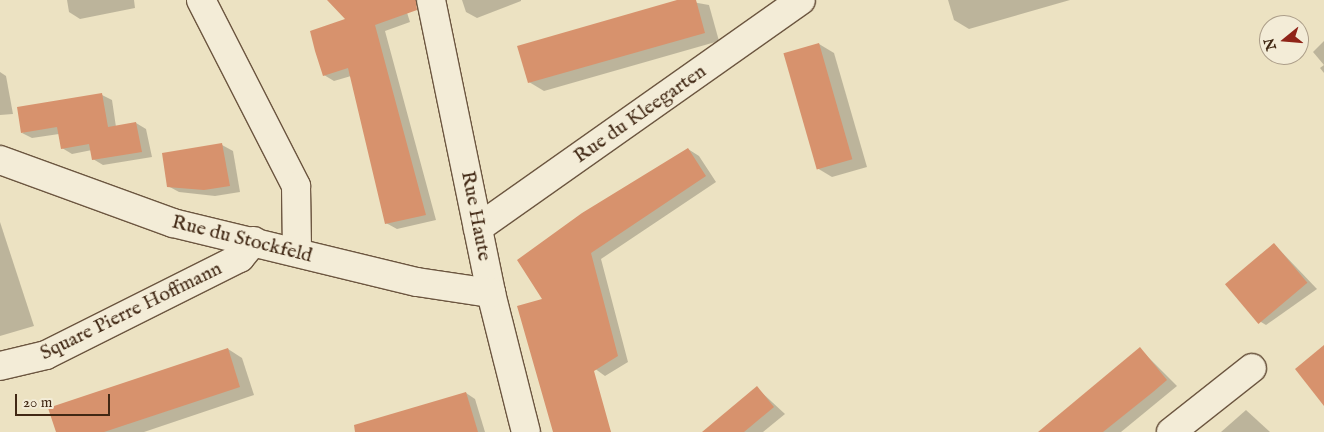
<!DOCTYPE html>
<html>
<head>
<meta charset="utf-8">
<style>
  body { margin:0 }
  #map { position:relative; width:1324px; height:432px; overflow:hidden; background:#ece2c2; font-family:"IM FELL English",serif }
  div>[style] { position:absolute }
  .shadow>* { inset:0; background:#0003 }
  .building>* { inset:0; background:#d7926d; transform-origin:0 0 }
  .roads { filter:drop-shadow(1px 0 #6c5640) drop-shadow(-1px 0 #6c5640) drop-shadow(0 1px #6c5640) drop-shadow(0 -1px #6c5640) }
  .minor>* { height:28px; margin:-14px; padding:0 14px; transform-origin:14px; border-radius:14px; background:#f3ecd7 }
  span { translate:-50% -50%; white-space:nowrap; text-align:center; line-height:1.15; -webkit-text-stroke:4px #f3ecd7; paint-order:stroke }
  .street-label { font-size:20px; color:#412814 }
  .north { position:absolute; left:1259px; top:15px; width:50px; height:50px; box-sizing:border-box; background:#f3ecd7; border:1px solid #ac9e89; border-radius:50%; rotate:253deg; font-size:14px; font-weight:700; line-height:20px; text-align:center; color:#412814 }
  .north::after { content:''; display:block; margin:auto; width:18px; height:22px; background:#8f2418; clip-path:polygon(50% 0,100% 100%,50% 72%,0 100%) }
  .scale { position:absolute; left:15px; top:394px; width:95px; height:22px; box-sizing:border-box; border:2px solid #412814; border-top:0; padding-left:6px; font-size:15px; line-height:18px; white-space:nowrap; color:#412814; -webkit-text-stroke:4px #f3ecd7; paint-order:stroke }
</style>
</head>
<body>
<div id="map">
  <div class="shadow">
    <div style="clip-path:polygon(67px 0,134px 0,135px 8px,80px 19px,69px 12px)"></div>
    <div style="clip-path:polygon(333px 0,403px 0,410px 22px,385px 31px,436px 220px,397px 229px,386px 223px,351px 76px,334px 81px,324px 75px,348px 20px)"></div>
    <div style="clip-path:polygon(462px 0,521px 0,521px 1px,477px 18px,466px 12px)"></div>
    <div style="clip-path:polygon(681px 0,709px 5px,719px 41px,544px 91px,529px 82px)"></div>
    <div style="clip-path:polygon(948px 0,1070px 0,969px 29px,954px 20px)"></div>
    <div style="clip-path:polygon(1324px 41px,1324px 65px,1313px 52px)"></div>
    <div style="clip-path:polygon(819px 44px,834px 53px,867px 167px,832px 177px,817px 168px)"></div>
    <div style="clip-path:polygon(1324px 65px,1324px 73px,1320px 68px)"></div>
    <div style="clip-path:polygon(0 72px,6px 76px,13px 114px,0 115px)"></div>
    <div style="clip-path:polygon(102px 95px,112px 100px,116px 127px,136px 123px,146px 129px,152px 157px,103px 165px,93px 159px,92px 150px,72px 154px,62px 148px,59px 134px,32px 138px,22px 133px)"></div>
    <div style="clip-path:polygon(222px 145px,233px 151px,240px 192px,215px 196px,179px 192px,168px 186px)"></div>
    <div style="clip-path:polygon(688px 149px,699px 156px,716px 182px,601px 259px,628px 362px,605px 376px,572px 352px,611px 432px,555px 432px,544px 300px)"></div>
    <div style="clip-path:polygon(0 222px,34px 326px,0 336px)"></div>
    <div style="clip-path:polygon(1274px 244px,1317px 289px,1266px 325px,1256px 319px)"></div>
    <div style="clip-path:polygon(228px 349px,242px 358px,254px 395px,144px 432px,57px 432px)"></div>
    <div style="clip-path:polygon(1140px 349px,1177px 386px,1121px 432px,1041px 432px)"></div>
    <div style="clip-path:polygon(757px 388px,785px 414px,763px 432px,704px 432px)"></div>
    <div style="clip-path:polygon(466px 393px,475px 399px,485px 432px,399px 432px)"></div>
    <div style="clip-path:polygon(1246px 410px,1270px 432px,1221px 432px)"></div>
  </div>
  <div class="building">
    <div style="clip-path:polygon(327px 0,416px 0,417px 10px,375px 25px,426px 215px,385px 224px,348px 68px,323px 76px,315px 51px,310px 31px,345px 19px)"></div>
    <div style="clip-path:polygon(677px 0,696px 0,705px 33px,528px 83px,517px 46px)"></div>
    <div style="left:819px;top:43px;width:121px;height:37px;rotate:74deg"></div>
    <div style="clip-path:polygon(102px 93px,108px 127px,136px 122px,142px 152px,92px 160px,89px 144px,61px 149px,57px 127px,21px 133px,17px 107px)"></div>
    <div style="clip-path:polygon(222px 143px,230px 186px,204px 190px,167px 187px,162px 153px)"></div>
    <div style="clip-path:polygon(688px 148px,706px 176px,591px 253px,618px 356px,594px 371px,611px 432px,553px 432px,517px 306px,542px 299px,517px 260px,582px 213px)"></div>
    <div style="left:1274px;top:243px;width:52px;height:64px;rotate:50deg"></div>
    <div style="clip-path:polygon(1324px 345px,1324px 406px,1295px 369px)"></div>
    <div style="clip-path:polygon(1140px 347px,1167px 380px,1153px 392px,1103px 432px,1038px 432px)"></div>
    <div style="clip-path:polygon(228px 348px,240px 387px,104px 432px,56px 432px,48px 408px)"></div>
    <div style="clip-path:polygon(757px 386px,774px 407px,744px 432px,702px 432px)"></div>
    <div style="clip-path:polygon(466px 392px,478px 432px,355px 432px,354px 425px)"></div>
  </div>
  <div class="roads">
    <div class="minor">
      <div style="left:201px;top:0;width:209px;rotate:62.9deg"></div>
      <div style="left:296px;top:186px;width:66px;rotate:89.1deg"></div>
      <div style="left:431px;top:0;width:299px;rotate:78.4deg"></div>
      <div style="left:491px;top:293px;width:143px;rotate:75.9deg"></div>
      <div style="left:0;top:160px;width:184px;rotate:20deg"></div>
      <div style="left:173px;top:223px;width:251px;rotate:13.6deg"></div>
      <div style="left:417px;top:282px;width:75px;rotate:8.5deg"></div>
      <div style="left:478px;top:228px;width:395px;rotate:-35.2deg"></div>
      <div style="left:0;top:366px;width:47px;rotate:-13.4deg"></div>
      <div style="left:46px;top:355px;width:217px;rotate:-26.6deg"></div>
      <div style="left:240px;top:258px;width:22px;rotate:-51deg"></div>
      <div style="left:1171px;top:432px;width:103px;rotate:-38.3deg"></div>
    </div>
  </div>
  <div class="street-label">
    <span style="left:640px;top:114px;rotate:-35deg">Rue du Kleegarten</span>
    <span style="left:476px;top:216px;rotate:79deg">Rue Haute</span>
    <span style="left:242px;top:239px;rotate:14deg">Rue du Stockfeld</span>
    <span style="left:131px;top:311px;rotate:-26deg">Square Pierre Hoffmann</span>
  </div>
  <div class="north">N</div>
  <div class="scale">20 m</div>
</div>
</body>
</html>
